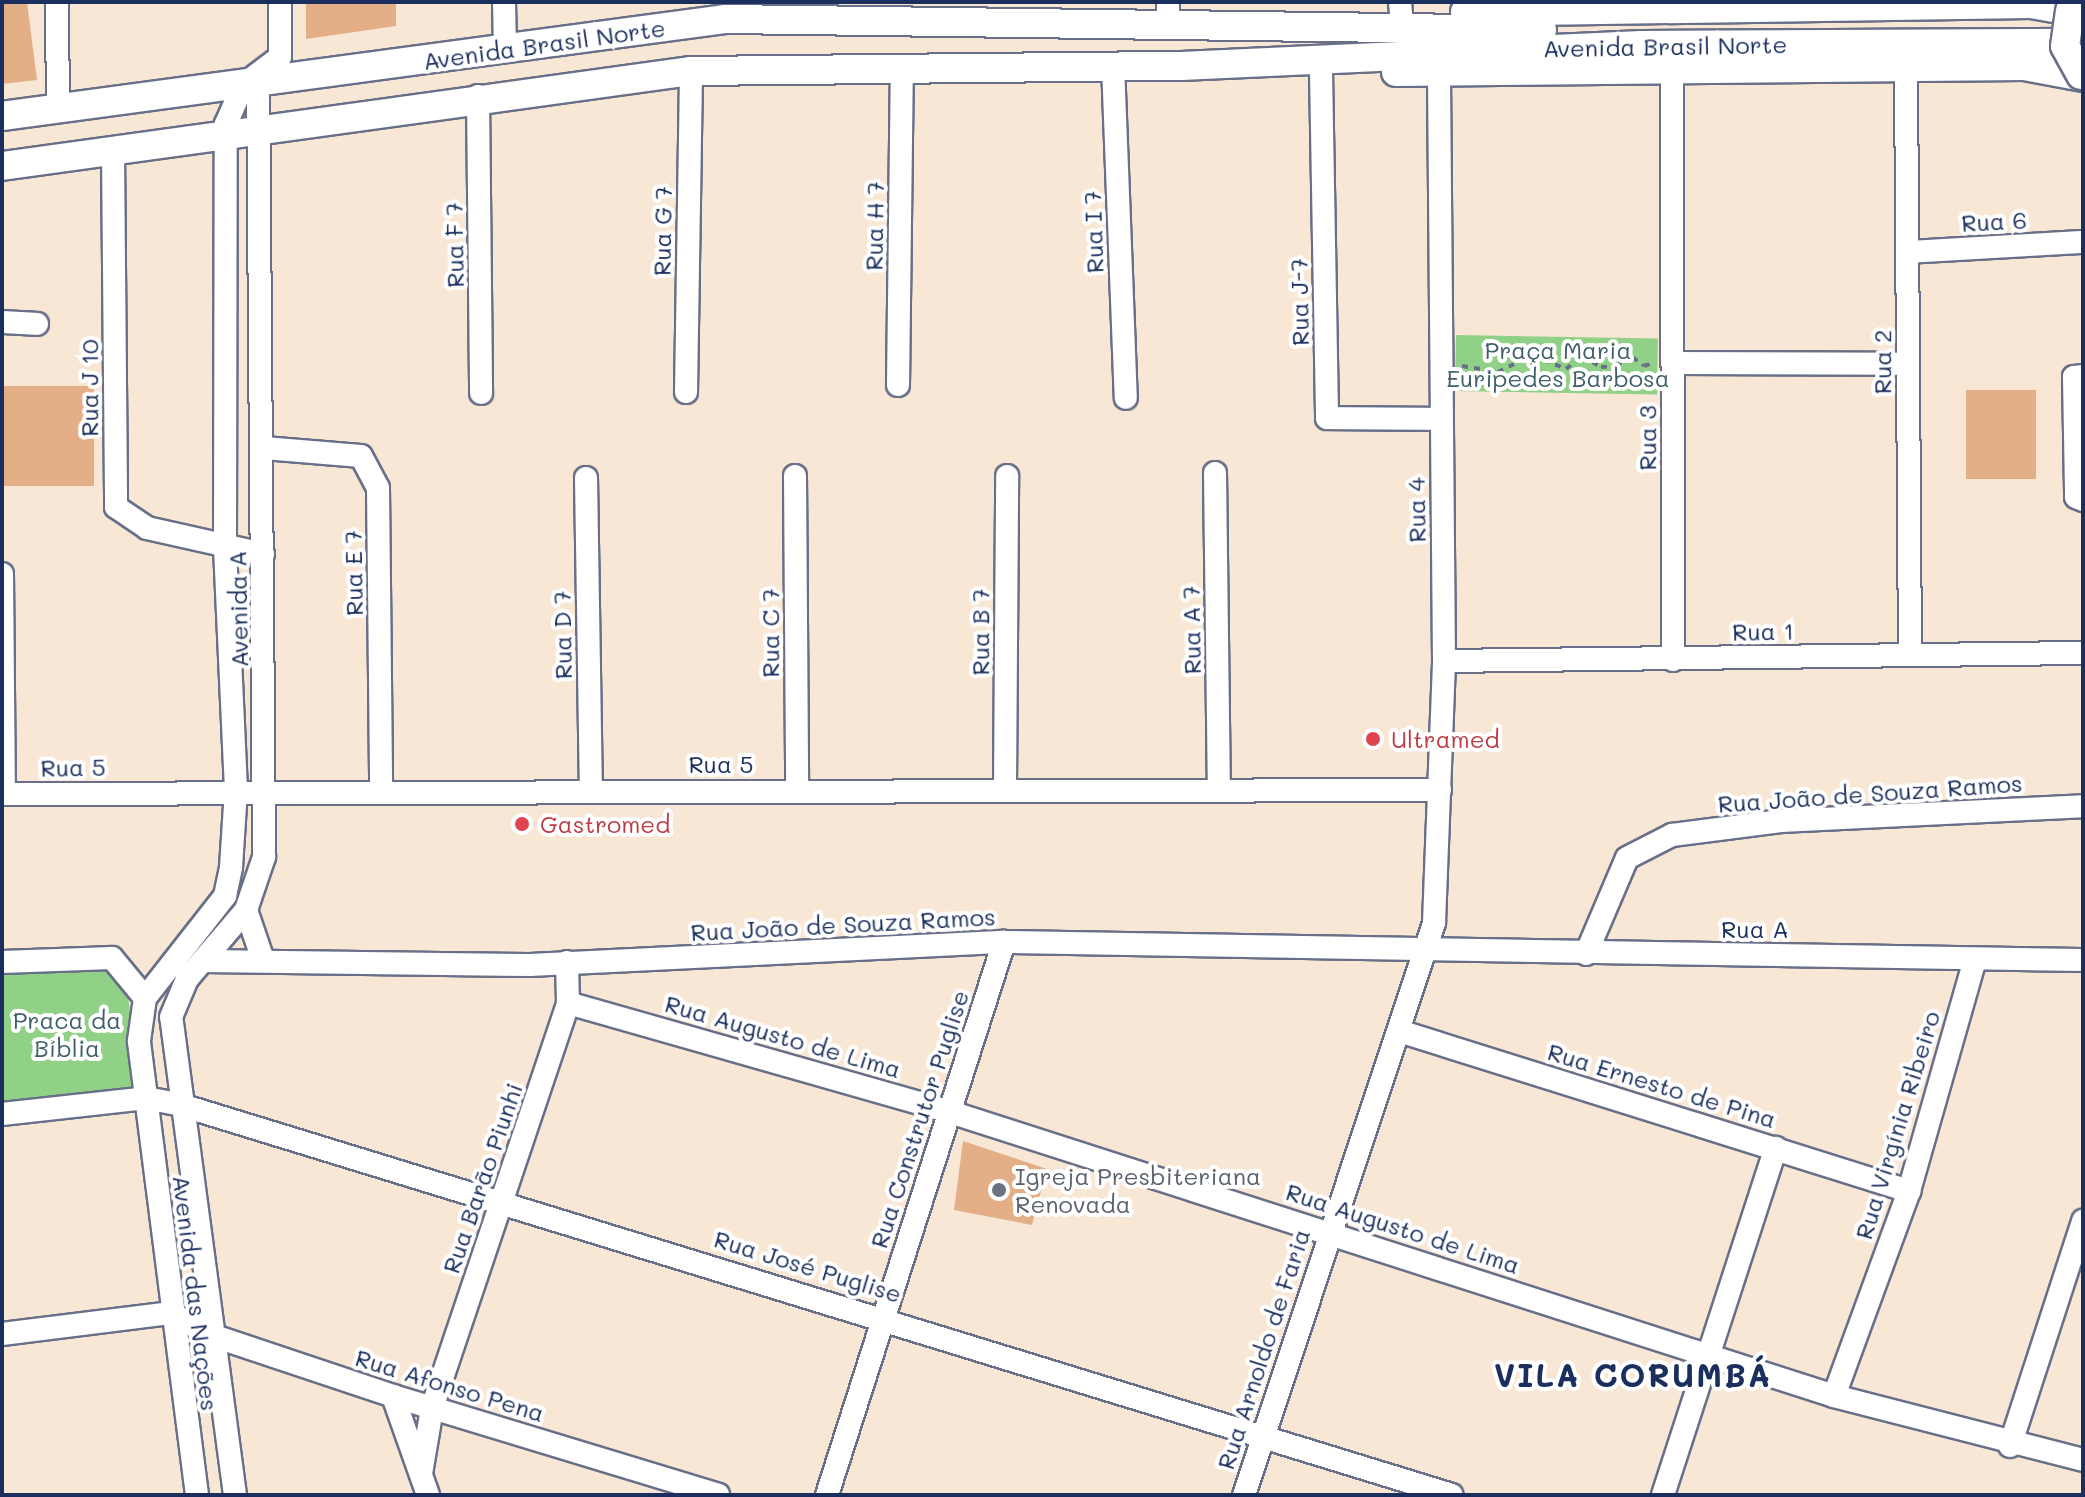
<!DOCTYPE html>
<html>
<head>
<meta charset="utf-8">
<style>
  body { margin:0 }
  #map { position:relative; width:2085px; height:1497px; overflow:hidden; background:#f8e7d5; font-family:Mali,sans-serif }
  div>[style] { position:absolute }
  .green>* { inset:0; background:#91d087; transform-origin:0 0 }
  .building>* { inset:0; background:#e4ae86; transform-origin:0 0 }
  .path>* { height:4px; margin-top:-2px; transform-origin:0; background:repeating-linear-gradient(90deg,#686f88 0 6px,transparent 0 12px) }
  .roads { filter:drop-shadow(2px 0 #686f88) drop-shadow(-2px 0 #686f88) drop-shadow(0 2px #686f88) drop-shadow(0 -2px #686f88) }
  .minor>* { height:22px; margin:-11px; padding:0 11px; transform-origin:11px; border-radius:11px; background:#fff }
  .major>* { height:28px; margin:-14px; padding:0 14px; transform-origin:14px; border-radius:14px; background:#fff }
  .bridges { filter:drop-shadow(2px 0 #686f88) drop-shadow(-2px 0 #686f88) drop-shadow(0 2px #686f88) drop-shadow(0 -2px #686f88) }
  .major-bridge>* { height:28px; margin:-14px; padding:0 14px; transform-origin:14px; border-radius:14px; background:#fff }
  .dots>* { width:22px; height:22px; translate:-50% -50%; box-sizing:border-box; border:4px solid #fff; border-radius:50% }
  span { translate:-50% -50%; white-space:nowrap; text-align:center; line-height:1.15; -webkit-text-stroke:8px #fff; paint-order:stroke }
  .street-label { font-size:24px; color:#1b2f5e }
  .park-label { font-size:24px; color:#3e5f6a }
  .health-label { font-size:24px; color:#be3a42 }
  .left { translate:0 -50%; text-align:left }
  .worship-label { font-size:24px; color:#5b616d }
  .district-label { font-size:32px; color:#1b2f5e; font-weight:700; letter-spacing:2px }
  .frame { position:absolute; inset:0; border:4px solid #1b2f5e; pointer-events:none }
</style>
</head>
<body>
<div id="map">
  <div class="green">
    <div style="left:1456px;top:335px;width:202px;height:56px;rotate:1deg"></div>
    <div style="clip-path:polygon(2px 965px,124px 966px,141px 1093px,2px 1112px)"></div>
  </div>
  <div class="building">
    <div style="clip-path:polygon(2px 2px,27px 2px,37px 80px,2px 84px)"></div>
    <div style="clip-path:polygon(306px 2px,396px 2px,396px 26px,306px 39px)"></div>
    <div style="left:2px;top:386px;width:92px;height:100px"></div>
    <div style="left:1966px;top:390px;width:70px;height:89px"></div>
    <div style="clip-path:polygon(963px 1141px,1047px 1169px,1032px 1225px,954px 1210px)"></div>
  </div>
  <div class="path">
    <div style="left:1462px;top:366px;width:36px;rotate:9deg"></div>
    <div style="left:1498px;top:372px;width:39px;rotate:-26deg"></div>
    <div style="left:1533px;top:355px;width:36px;rotate:23deg"></div>
    <div style="left:1566px;top:369px;width:21px;rotate:-39deg"></div>
    <div style="left:1582px;top:356px;width:22px;rotate:30deg"></div>
    <div style="left:1601px;top:367px;width:18px;rotate:-3deg"></div>
    <div style="left:1619px;top:366px;width:16px;rotate:-76deg"></div>
    <div style="left:1623px;top:350px;width:26px;rotate:37deg"></div>
    <div style="left:1644px;top:366px;width:9px;rotate:-18deg"></div>
  </div>
  <div class="roads">
    <div class="minor">
      <div style="left:57px;top:2px;width:106px;rotate:89.5deg"></div>
      <div style="left:504px;top:2px;width:47px;rotate:88.8deg"></div>
      <div style="left:1168px;top:2px;width:20px;rotate:90deg"></div>
      <div style="left:1400px;top:2px;width:12px;rotate:85deg"></div>
      <div style="left:1113px;top:65px;width:333px;rotate:87.8deg"></div>
      <div style="left:1321px;top:71px;width:347px;rotate:89deg"></div>
      <div style="left:1327px;top:418px;width:114px;rotate:0.5deg"></div>
      <div style="left:1672px;top:71px;width:589px;rotate:89.9deg"></div>
      <div style="left:1906px;top:71px;width:583px;rotate:89.61deg"></div>
      <div style="left:478px;top:96px;width:297px;rotate:89.4deg"></div>
      <div style="left:113px;top:151px;width:356px;rotate:89.5deg"></div>
      <div style="left:116px;top:507px;width:37px;rotate:34deg"></div>
      <div style="left:147px;top:528px;width:119px;rotate:12.6deg"></div>
      <div style="left:1908px;top:252px;width:175px;rotate:-3.3deg"></div>
      <div style="left:2px;top:322px;width:35px;rotate:3deg"></div>
      <div style="left:1673px;top:363px;width:235px;rotate:0.2deg"></div>
      <div style="left:2083px;top:376px;width:9px;rotate:174deg"></div>
      <div style="left:2074px;top:377px;width:120px;rotate:89deg"></div>
      <div style="left:2076px;top:497px;width:8px;rotate:23deg"></div>
      <div style="left:898px;top:385px;width:317px;rotate:-89.3deg"></div>
      <div style="left:686px;top:392px;width:321px;rotate:-89.1deg"></div>
      <div style="left:264px;top:448px;width:97px;rotate:4.7deg"></div>
      <div style="left:361px;top:456px;width:36px;rotate:62deg"></div>
      <div style="left:378px;top:488px;width:304px;rotate:89.4deg"></div>
      <div style="left:1215px;top:473px;width:313px;rotate:89.3deg"></div>
      <div style="left:795px;top:476px;width:313px;rotate:89.6deg"></div>
      <div style="left:586px;top:478px;width:312px;rotate:89.1deg"></div>
      <div style="left:2px;top:574px;width:220px;rotate:89.5deg"></div>
      <div style="left:1444px;top:661px;width:639px;rotate:-0.72deg"></div>
      <div style="left:1005px;top:788px;width:312px;rotate:-89.6deg"></div>
      <div style="left:2px;top:794px;width:1438px;rotate:-0.16deg"></div>
      <div style="left:246px;top:910px;width:53px;rotate:71.2deg"></div>
      <div style="left:1586px;top:954px;width:104px;rotate:-66.9deg"></div>
      <div style="left:1627px;top:858px;width:51px;rotate:-27.1deg"></div>
      <div style="left:1672px;top:835px;width:110px;rotate:-7.3deg"></div>
      <div style="left:1781px;top:821px;width:302px;rotate:-2.8deg"></div>
      <div style="left:203px;top:961px;width:327px;rotate:0.7deg"></div>
      <div style="left:530px;top:965px;width:475px;rotate:-2.8deg"></div>
      <div style="left:1004px;top:942px;width:1079px;rotate:0.96deg"></div>
      <div style="left:2px;top:962px;width:110px;rotate:-2.1deg"></div>
      <div style="left:112px;top:958px;width:52px;rotate:50.5deg"></div>
      <div style="left:568px;top:1003px;width:394px;rotate:15.9deg"></div>
      <div style="left:947px;top:1111px;width:932px;rotate:17.81deg"></div>
      <div style="left:1834px;top:1396px;width:257px;rotate:14.4deg"></div>
      <div style="left:1399px;top:1031px;width:535px;rotate:17.42deg"></div>
      <div style="left:2px;top:1114px;width:145px;rotate:-6.3deg"></div>
      <div style="left:146px;top:1098px;width:36px;rotate:11deg"></div>
      <div style="left:181px;top:1105px;width:1329px;rotate:17.06deg"></div>
      <div style="left:2px;top:1334px;width:169px;rotate:-7.1deg"></div>
      <div style="left:170px;top:1313px;width:47px;rotate:28.2deg"></div>
      <div style="left:211px;top:1335px;width:192px;rotate:18.5deg"></div>
      <div style="left:393px;top:1396px;width:340px;rotate:16.9deg"></div>
      <div style="left:393px;top:1396px;width:105px;rotate:70.5deg"></div>
      <div style="left:1834px;top:1396px;width:218px;rotate:-69.9deg"></div>
      <div style="left:1909px;top:1191px;width:241px;rotate:-74.1deg"></div>
      <div style="left:2010px;top:1446px;width:237px;rotate:-72deg"></div>
      <div style="left:421px;top:1474px;width:67px;rotate:-80.5deg"></div>
      <div style="left:432px;top:1408px;width:427px;rotate:-71.4deg"></div>
      <div style="left:568px;top:1003px;width:41px;rotate:-91.4deg"></div>
      <div style="left:197px;top:1495px;width:458px;rotate:-97.3deg"></div>
      <div style="left:139px;top:1041px;width:43px;rotate:-82.1deg"></div>
      <div style="left:145px;top:998px;width:130px;rotate:-51.9deg"></div>
      <div style="left:225px;top:896px;width:30px;rotate:-78deg"></div>
      <div style="left:231px;top:867px;width:77px;rotate:-86.3deg"></div>
      <div style="left:236px;top:790px;width:244px;rotate:-92.6deg"></div>
      <div style="left:225px;top:546px;width:422px;rotate:-89.9deg"></div>
      <div style="left:226px;top:124px;width:43px;rotate:-66.4deg"></div>
      <div style="left:243px;top:85px;width:46px;rotate:-37.1deg"></div>
      <div style="left:280px;top:57px;width:55px;rotate:-90deg"></div>
      <div style="left:235px;top:1495px;width:482px;rotate:-97.6deg"></div>
      <div style="left:171px;top:1017px;width:41px;rotate:-67.2deg"></div>
      <div style="left:187px;top:979px;width:91px;rotate:-49.5deg"></div>
      <div style="left:246px;top:910px;width:56px;rotate:-71.2deg"></div>
      <div style="left:264px;top:857px;width:773px;rotate:-90.44deg"></div>
      <div style="left:827px;top:1495px;width:581px;rotate:-72.25deg"></div>
      <div style="left:1244px;top:1495px;width:603px;rotate:-71.63deg"></div>
      <div style="left:1434px;top:923px;width:262px;rotate:-87.8deg"></div>
      <div style="left:1444px;top:661px;width:589px;rotate:-90.49deg"></div>
      <div style="left:1663px;top:1495px;width:365px;rotate:-72deg"></div>
    </div>
    <div class="major">
      <div style="left:1465px;top:12px;width:566px;rotate:-0.81deg"></div>
      <div style="left:2031px;top:4px;width:40px;rotate:10deg"></div>
      <div style="left:2070px;top:11px;width:11px;rotate:-56deg"></div>
      <div style="left:1396px;top:72px;width:628px;rotate:-0.55deg"></div>
      <div style="left:2024px;top:66px;width:60px;rotate:10.6deg"></div>
      <div style="left:2px;top:116px;width:729px;rotate:-7.64deg"></div>
      <div style="left:725px;top:19px;width:817px;rotate:0.77deg"></div>
      <div style="left:2px;top:166px;width:696px;rotate:-7.85deg"></div>
      <div style="left:691px;top:71px;width:490px;rotate:-0.6deg"></div>
      <div style="left:1181px;top:66px;width:461px;rotate:-2.6deg"></div>
      <div style="left:1642px;top:45px;width:441px;rotate:-0.3deg"></div>
    </div>
  </div>
  <div class="bridges">
    <div class="major-bridge">
      <div style="left:2070px;top:11px;width:35px;rotate:98deg"></div>
      <div style="left:2065px;top:46px;width:33px;rotate:61deg"></div>
    </div>
  </div>
  <div class="dots">
    <div style="left:1373px;top:739px;background:#e0444e"></div>
    <div style="left:522px;top:824px;background:#e0444e"></div>
    <div style="left:999px;top:1190px;background:#6b7280"></div>
  </div>
  <div class="street-label">
    <span style="left:544px;top:44px;rotate:-8deg">Avenida Brasil Norte</span>
    <span style="left:1665px;top:46px;rotate:-1deg">Avenida Brasil Norte</span>
    <span style="left:1994px;top:221px;rotate:-3deg">Rua 6</span>
    <span style="left:874px;top:226px;rotate:-89deg">Rua H 7</span>
    <span style="left:662px;top:231px;rotate:-89deg">Rua G 7</span>
    <span style="left:1093px;top:232px;rotate:-92deg">Rua I 7</span>
    <span style="left:454px;top:245px;rotate:-91deg">Rua F 7</span>
    <span style="left:1299px;top:302px;rotate:-91deg">Rua J-7</span>
    <span style="left:1882px;top:362px;rotate:-90deg">Rua 2</span>
    <span style="left:89px;top:388px;rotate:-90deg">Rua J 10</span>
    <span style="left:1647px;top:438px;rotate:-90deg">Rua 3</span>
    <span style="left:1416px;top:510px;rotate:-91deg">Rua 4</span>
    <span style="left:353px;top:573px;rotate:-91deg">Rua E 7</span>
    <span style="left:238px;top:609px;rotate:-91deg">Avenida A</span>
    <span style="left:1191px;top:630px;rotate:-91deg">Rua A 7</span>
    <span style="left:1763px;top:631px;rotate:-1deg">Rua 1</span>
    <span style="left:980px;top:632px;rotate:-90deg">Rua B 7</span>
    <span style="left:770px;top:633px;rotate:-90deg">Rua C 7</span>
    <span style="left:562px;top:635px;rotate:-91deg">Rua D 7</span>
    <span style="left:721px;top:764px">Rua 5</span>
    <span style="left:73px;top:767px;rotate:-1deg">Rua 5</span>
    <span style="left:1870px;top:793px;rotate:-4deg">Rua João de Souza Ramos</span>
    <span style="left:843px;top:924px;rotate:-3deg">Rua João de Souza Ramos</span>
    <span style="left:1755px;top:929px">Rua A</span>
    <span style="left:783px;top:1036px;rotate:16deg">Rua Augusto de Lima</span>
    <span style="left:1662px;top:1085px;rotate:17deg">Rua Ernesto de Pina</span>
    <span style="left:919px;top:1119px;rotate:-72deg">Rua Construtor Puglise</span>
    <span style="left:1897px;top:1125px;rotate:-73deg">Rua Virgínia Ribeiro</span>
    <span style="left:482px;top:1178px;rotate:-71deg">Rua Barão Piunhi</span>
    <span style="left:1403px;top:1228px;rotate:18deg">Rua Augusto de Lima</span>
    <span style="left:808px;top:1266px;rotate:17deg">Rua José Puglise</span>
    <span style="left:196px;top:1293px;rotate:83deg">Avenida das Nações</span>
    <span style="left:1263px;top:1349px;rotate:-72deg">Rua Arnoldo de Faria</span>
    <span style="left:450px;top:1385px;rotate:17deg">Rua Afonso Pena</span>
  </div>
  <div class="park-label">
    <span style="left:1558px;top:364px">Praça Maria<br>Euripedes Barbosa</span>
    <span style="left:67px;top:1034px">Praca da<br>Bíblia</span>
  </div>
  <div class="health-label">
    <span class="left" style="left:1391px;top:739px">Ultramed</span>
    <span class="left" style="left:540px;top:824px">Gastromed</span>
  </div>
  <div class="worship-label">
    <span class="left" style="left:1015px;top:1190px">Igreja Presbiteriana<br>Renovada</span>
  </div>
  <div class="district-label">
    <span style="left:1633px;top:1374px">VILA CORUMBÁ</span>
  </div>
  <div class="frame"></div>
</div>
</body>
</html>
